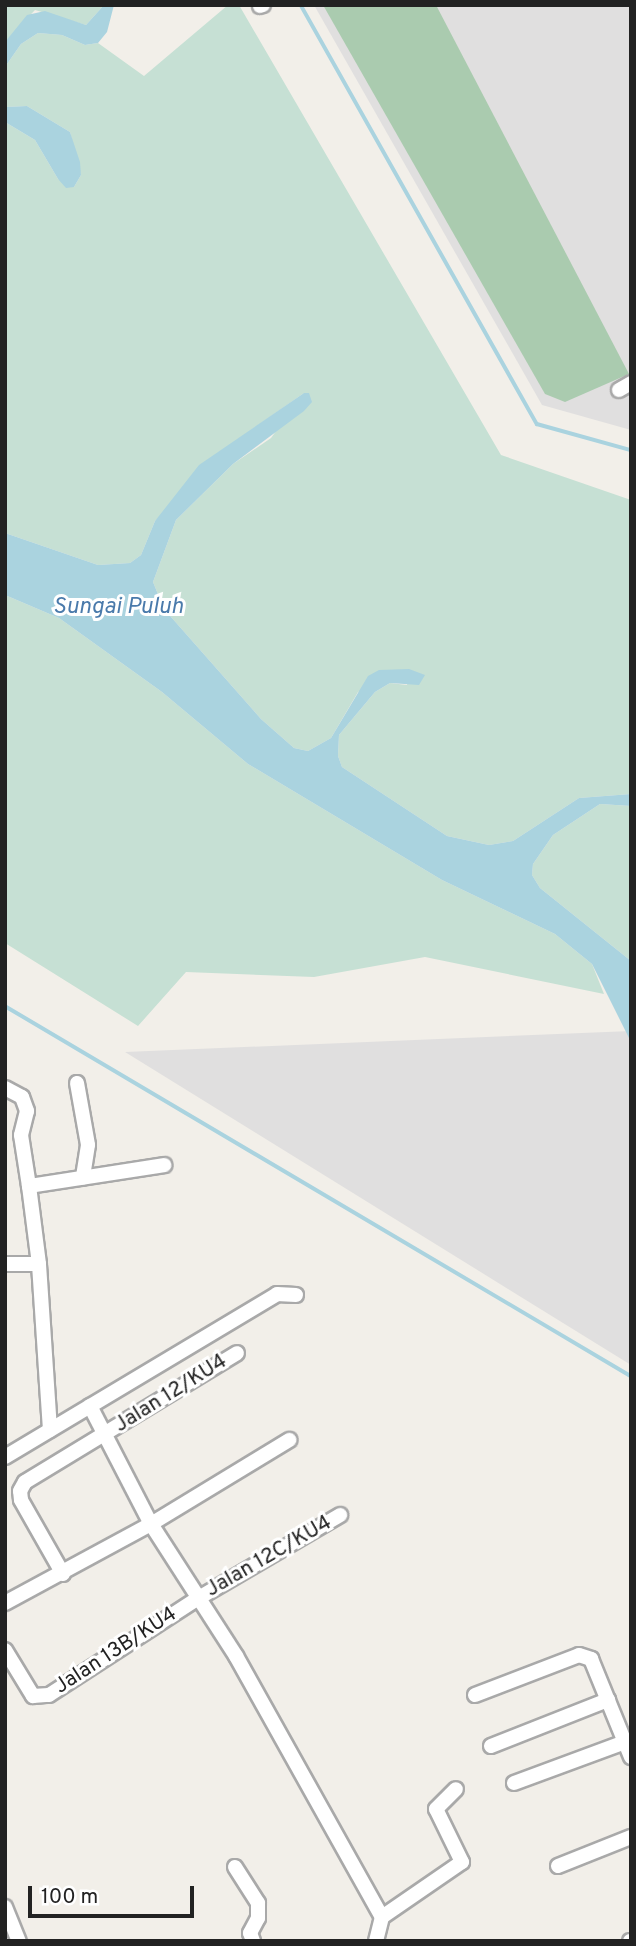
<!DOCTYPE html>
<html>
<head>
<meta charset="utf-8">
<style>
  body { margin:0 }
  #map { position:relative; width:636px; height:1946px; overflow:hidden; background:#f2efe9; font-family:Overpass,sans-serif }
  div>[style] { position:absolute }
  .residential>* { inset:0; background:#e0dfdf }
  .wetland>* { inset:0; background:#c6e0d4 }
  .cemetery>* { inset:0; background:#aacbaf }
  .water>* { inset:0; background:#aad3df }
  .stream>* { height:3.5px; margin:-1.75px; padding:0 1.75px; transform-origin:1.75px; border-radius:1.75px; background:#aad3df }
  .roads { filter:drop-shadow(2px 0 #a9a9a9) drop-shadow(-2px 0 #a9a9a9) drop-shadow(0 2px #a9a9a9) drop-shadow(0 -2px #a9a9a9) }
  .minor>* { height:14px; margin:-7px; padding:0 7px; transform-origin:7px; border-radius:7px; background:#fff }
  span { translate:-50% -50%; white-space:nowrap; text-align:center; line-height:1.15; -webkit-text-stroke:6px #fff; paint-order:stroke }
  .street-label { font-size:21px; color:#222 }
  .water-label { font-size:23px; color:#4a7aab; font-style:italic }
  .frame { position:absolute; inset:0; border:7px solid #222; pointer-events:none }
  .scale { position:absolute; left:28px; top:1886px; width:166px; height:32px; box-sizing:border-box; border:4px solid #222; border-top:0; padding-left:9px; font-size:21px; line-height:24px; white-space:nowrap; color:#222; -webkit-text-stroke:5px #fff; paint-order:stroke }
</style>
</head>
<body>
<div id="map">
  <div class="residential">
    <div style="clip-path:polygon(314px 5px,631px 5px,631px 430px,542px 405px)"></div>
    <div style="clip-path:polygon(631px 1031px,631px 1365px,125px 1052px)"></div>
  </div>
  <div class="wetland">
    <div style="clip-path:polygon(5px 5px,104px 5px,86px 25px,35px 10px,5px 42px)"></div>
    <div style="clip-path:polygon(228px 5px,239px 5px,501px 455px,631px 500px,631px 794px,579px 798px,513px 841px,489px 845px,447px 836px,342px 767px,338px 756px,339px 735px,375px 692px,390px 683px,407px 685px,409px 669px,358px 692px,331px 738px,308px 751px,294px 748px,261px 719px,164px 609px,153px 582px,176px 520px,233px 464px,271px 438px,304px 393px,251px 430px,155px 521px,141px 555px,130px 563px,98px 565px,5px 533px,5px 122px,35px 140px,58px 179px,74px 187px,81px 175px,70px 132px,27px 106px,5px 107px,5px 67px,21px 44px,38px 33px,62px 35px,85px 45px,98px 43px,144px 76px)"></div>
    <div style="clip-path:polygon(5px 595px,59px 618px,162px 692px,248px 764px,442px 880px,555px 934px,592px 964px,604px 994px,425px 957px,314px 977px,186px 972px,138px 1026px,5px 943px)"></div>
    <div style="clip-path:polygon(600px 804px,631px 806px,631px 961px,540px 888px,532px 875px,533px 864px,553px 835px)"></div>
  </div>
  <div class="cemetery">
    <div style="clip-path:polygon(323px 5px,436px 5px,629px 374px,565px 402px,545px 394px)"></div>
  </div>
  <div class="water">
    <div style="clip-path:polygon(104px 5px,114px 5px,107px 32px,98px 43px,85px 45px,62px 35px,38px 33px,21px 44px,5px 67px,5px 42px,27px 15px,45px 11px,86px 25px)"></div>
    <div style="clip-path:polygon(27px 106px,70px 132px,80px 162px,81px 175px,74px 187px,66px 188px,58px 179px,35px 140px,5px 122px,5px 107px)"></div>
    <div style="clip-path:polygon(304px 393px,309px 393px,312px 402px,304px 411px,233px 464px,176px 520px,153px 582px,164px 609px,261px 719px,294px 748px,308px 751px,331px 738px,368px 676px,379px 670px,409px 669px,425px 675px,419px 685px,390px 683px,375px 692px,339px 735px,338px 756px,342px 767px,447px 836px,489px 845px,513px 841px,579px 798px,631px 794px,631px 806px,600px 804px,553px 835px,533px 864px,532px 875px,540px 888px,631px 961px,631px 1042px,592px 964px,555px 934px,442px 880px,248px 764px,162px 692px,59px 618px,5px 595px,5px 533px,98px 565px,130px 563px,141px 555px,155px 521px,199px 465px)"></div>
  </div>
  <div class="stream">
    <div style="left:301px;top:5px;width:481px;rotate:60.6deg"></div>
    <div style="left:537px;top:424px;width:98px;rotate:15.5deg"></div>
    <div style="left:5px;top:1006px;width:727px;rotate:30.59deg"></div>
  </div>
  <div class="roads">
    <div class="minor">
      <div style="left:260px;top:6px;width:3px;rotate:-18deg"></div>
      <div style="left:619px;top:390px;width:14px;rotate:-30deg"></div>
      <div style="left:77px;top:1083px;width:63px;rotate:79.9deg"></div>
      <div style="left:88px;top:1145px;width:33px;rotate:99deg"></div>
      <div style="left:5px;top:1088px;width:19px;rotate:28deg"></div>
      <div style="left:22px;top:1097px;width:15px;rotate:70deg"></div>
      <div style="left:27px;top:1111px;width:25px;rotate:104deg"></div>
      <div style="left:21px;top:1135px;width:52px;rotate:81.1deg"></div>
      <div style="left:5px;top:1264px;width:34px"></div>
      <div style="left:90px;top:1406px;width:133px;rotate:62.7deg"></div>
      <div style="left:151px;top:1524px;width:157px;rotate:57.2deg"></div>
      <div style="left:236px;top:1656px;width:299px;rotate:60.8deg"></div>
      <div style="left:382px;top:1917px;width:25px;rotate:104deg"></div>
      <div style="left:50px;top:1430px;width:166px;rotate:-93.8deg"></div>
      <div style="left:39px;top:1264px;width:79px;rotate:-97.3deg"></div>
      <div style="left:29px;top:1186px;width:137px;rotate:-8.8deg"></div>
      <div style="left:5px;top:1457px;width:317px;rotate:-30.9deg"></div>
      <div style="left:277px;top:1294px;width:19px;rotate:3deg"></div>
      <div style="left:63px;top:1574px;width:85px;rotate:-119.6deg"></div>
      <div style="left:21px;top:1500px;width:9px;rotate:-96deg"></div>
      <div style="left:20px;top:1491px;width:10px;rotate:-61deg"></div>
      <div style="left:25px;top:1482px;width:248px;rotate:-31.3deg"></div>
      <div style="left:5px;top:1603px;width:166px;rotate:-28.4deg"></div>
      <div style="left:151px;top:1524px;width:162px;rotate:-31.3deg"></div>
      <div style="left:5px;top:1650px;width:54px;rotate:58.7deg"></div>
      <div style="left:33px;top:1696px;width:16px;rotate:-4deg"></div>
      <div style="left:49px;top:1695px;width:176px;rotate:-33deg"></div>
      <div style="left:197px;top:1599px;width:166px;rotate:-30.4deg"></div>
      <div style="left:475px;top:1695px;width:111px;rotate:-21deg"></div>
      <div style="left:579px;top:1655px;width:13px;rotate:18deg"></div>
      <div style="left:591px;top:1659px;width:106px;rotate:67.8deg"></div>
      <div style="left:491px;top:1746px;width:126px;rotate:-21.5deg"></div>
      <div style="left:514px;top:1783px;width:118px;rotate:-20.3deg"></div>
      <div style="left:558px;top:1866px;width:79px;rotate:-21.7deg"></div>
      <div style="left:235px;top:1867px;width:43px;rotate:57.4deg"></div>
      <div style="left:258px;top:1903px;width:15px;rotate:90deg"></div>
      <div style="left:258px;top:1918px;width:17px;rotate:118deg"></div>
      <div style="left:250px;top:1933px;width:9px;rotate:69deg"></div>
      <div style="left:5px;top:1907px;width:37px;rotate:68deg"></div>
      <div style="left:382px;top:1917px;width:97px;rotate:-34.5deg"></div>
      <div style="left:462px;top:1862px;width:59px;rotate:-116.1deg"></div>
      <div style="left:436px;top:1809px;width:28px;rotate:-45deg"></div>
      <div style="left:630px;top:1941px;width:1px"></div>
    </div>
  </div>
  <div class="street-label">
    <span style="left:171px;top:1394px;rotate:-32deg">Jalan 12/KU4</span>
    <span style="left:269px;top:1557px;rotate:-30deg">Jalan 12C/KU4</span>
    <span style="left:116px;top:1651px;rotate:-33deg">Jalan 13B/KU4</span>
  </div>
  <div class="water-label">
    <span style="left:118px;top:608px">Sungai Puluh</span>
  </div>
  <div class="frame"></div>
  <div class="scale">100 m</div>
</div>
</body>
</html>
